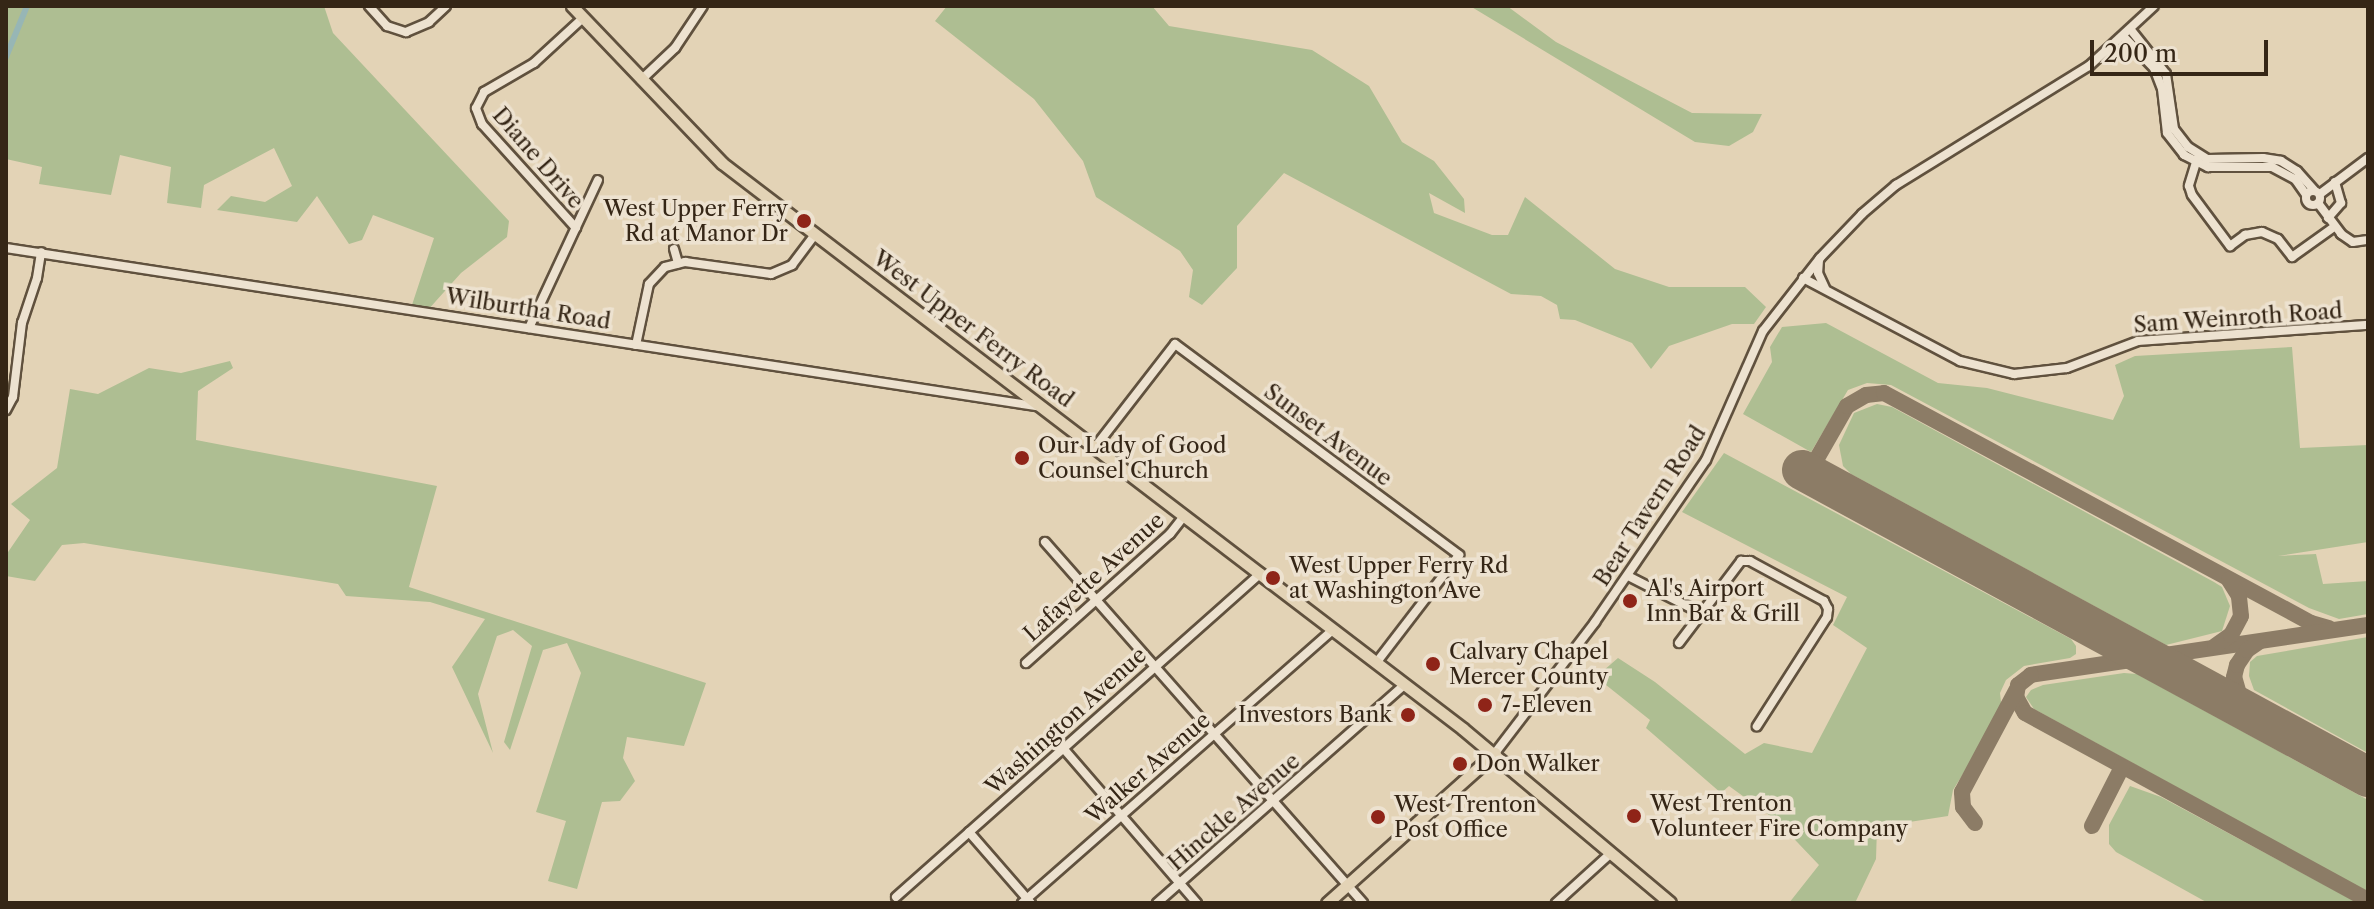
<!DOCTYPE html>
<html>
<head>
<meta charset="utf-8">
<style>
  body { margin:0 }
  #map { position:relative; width:2374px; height:909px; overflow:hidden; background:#e3d3b6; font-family:"Libre Caslon Text",serif }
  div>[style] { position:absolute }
  .green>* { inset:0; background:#aebe92 }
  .canal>* { height:6px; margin:-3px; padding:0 3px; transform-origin:3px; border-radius:3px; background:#97b6b5 }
  .taxiway>* { height:16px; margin:-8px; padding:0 8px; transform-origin:8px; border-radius:8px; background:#8c7c66 }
  .runway>* { height:40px; margin:-20px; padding:0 20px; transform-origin:20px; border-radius:20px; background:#8c7c66 }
  .roads { filter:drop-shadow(2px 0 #60513e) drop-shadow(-2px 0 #60513e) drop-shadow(0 2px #60513e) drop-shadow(0 -2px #60513e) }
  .minor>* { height:8px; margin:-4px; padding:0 4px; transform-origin:4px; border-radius:4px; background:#ede2d0 }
  .minor>.ring { margin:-4px; padding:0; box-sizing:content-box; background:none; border:8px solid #ede2d0; border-radius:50% }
  .major>* { height:11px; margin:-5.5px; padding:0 5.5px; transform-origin:5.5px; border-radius:5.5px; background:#e3d3b6 }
  .dots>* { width:22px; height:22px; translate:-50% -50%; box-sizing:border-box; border:4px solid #ede2d0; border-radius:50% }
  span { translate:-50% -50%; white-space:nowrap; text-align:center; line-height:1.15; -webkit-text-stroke:7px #ede2d0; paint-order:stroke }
  .street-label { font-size:22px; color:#352616 }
  .poi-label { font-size:22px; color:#352616 }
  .right { translate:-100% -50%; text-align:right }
  .left { translate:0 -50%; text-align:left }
  .frame { position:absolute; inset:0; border:8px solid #352616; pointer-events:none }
  .scale { position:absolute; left:2090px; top:40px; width:178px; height:36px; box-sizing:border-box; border:4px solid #352616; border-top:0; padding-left:10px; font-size:24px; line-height:28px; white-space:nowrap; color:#352616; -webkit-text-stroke:6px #ede2d0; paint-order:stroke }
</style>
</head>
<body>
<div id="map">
  <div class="green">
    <div style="clip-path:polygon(6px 6px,324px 6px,333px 33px,509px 221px,507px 237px,461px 273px,427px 311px,411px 308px,434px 238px,373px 215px,362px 240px,349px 244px,317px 196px,297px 222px,217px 210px,231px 196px,265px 202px,292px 186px,274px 148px,204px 185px,201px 208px,167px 203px,171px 167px,120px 155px,111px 195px,39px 184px,42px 167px,6px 159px)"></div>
    <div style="clip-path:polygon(947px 6px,1152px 6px,1169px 26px,1312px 50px,1369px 86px,1402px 142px,1434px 161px,1464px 199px,1465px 213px,1429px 193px,1434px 213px,1492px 235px,1508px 235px,1525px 197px,1615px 269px,1669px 287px,1745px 287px,1766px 307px,1754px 324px,1732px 324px,1669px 346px,1651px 369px,1632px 343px,1575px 320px,1560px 319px,1557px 305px,1541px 296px,1511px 294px,1284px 173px,1237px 226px,1237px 268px,1202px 305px,1189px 297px,1193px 270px,1180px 251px,1096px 197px,1083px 161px,1034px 99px,935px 21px)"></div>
    <div style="clip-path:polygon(1470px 6px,1507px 6px,1556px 42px,1692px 113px,1762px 114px,1753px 132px,1729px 146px,1695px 142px)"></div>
    <div style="clip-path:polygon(1826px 323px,1938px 383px,1987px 388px,2113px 420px,2124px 396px,2115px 365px,2135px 356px,2292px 347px,2300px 448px,2368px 445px,2368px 542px,2278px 556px,2316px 554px,2323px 584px,2368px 581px,2368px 614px,2339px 619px,2309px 608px,1891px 385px,1867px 383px,1848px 390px,1811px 452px,1743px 414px,1772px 362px,1770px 347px,1782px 327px)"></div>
    <div style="clip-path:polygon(230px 361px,233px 368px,198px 391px,196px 440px,437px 486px,409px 587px,706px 683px,684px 746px,627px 737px,623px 758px,635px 781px,620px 801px,602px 802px,577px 889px,548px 881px,566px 821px,536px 812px,581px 673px,567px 643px,543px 650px,510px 750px,504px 742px,532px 646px,513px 630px,497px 636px,478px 694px,493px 753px,452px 667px,485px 619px,430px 602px,346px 596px,338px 584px,84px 543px,62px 545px,35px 581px,6px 576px,6px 555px,30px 520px,11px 504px,57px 468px,70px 389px,98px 394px,149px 368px,181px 373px)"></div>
    <div style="clip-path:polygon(1877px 404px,1892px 407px,2214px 582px,2222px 587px,2230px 606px,2222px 631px,2166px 645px,1851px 474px,1843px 466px,1839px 445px,1854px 413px)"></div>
    <div style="clip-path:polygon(1724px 453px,2071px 639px,2076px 646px,2076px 654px,2070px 658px,2024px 666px,2006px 680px,2000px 693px,2002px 711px,1953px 790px,1948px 816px,1877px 827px,1876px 859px,1855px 903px,1789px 903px,1819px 865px,1776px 820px,1729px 786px,1721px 793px,1646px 728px,1650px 720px,1596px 677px,1618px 658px,1655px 682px,1745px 754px,1764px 743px,1812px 753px,1867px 648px,1833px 625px,1847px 597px,1682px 512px)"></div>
    <div style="clip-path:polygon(2368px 637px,2368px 753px,2254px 690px,2249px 676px,2250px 662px,2257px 656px)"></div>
    <div style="clip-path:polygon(2124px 673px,2137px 674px,2368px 800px,2368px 892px,2034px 709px,2026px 697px,2031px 690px,2043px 685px)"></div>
    <div style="clip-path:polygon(2130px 786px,2161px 797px,2358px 903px,2208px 903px,2116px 852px,2109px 844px,2109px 825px)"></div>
  </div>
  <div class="canal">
    <div style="left:6px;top:57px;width:55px;rotate:-67.6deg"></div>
  </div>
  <div class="taxiway">
    <div style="left:1808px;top:474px;width:78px;rotate:-60.2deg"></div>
    <div style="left:1847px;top:406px;width:22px;rotate:-30deg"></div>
    <div style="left:1866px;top:395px;width:18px;rotate:-6deg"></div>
    <div style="left:1884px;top:393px;width:485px;rotate:28.3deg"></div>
    <div style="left:2311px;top:623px;width:19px;rotate:16deg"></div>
    <div style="left:2368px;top:625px;width:341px;rotate:171.6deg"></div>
    <div style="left:2031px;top:675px;width:16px;rotate:142deg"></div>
    <div style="left:2018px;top:685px;width:12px;rotate:99deg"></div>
    <div style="left:2016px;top:697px;width:18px;rotate:61deg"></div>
    <div style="left:2025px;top:713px;width:391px;rotate:28.6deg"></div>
    <div style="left:2215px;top:646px;width:19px;rotate:-35deg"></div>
    <div style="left:2231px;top:635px;width:21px;rotate:-62deg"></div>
    <div style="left:2241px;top:616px;width:20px;rotate:-96deg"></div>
    <div style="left:2239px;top:596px;width:19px;rotate:-122deg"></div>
    <div style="left:2254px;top:715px;width:19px;rotate:-133deg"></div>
    <div style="left:2241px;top:701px;width:25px;rotate:-106deg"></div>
    <div style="left:2234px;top:677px;width:12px;rotate:-76deg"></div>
    <div style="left:2237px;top:665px;width:18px;rotate:-56deg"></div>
    <div style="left:2247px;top:650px;width:14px;rotate:-34deg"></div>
    <div style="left:1975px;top:823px;width:20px;rotate:-127deg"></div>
    <div style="left:1963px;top:807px;width:15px;rotate:-94deg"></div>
    <div style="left:1962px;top:792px;width:115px;rotate:-61.9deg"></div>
    <div style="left:2092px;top:826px;width:66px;rotate:-63deg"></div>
  </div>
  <div class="runway">
    <div style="left:1802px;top:470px;width:644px;rotate:28.48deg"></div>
  </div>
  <div class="roads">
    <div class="minor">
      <div style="left:369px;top:6px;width:27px;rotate:48deg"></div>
      <div style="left:387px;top:26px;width:20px;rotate:18deg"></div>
      <div style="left:406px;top:32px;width:25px;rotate:-23deg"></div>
      <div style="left:429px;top:22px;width:23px;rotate:-43deg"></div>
      <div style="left:2131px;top:30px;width:56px;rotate:51.5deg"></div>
      <div style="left:2166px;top:74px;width:56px;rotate:81.7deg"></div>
      <div style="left:2174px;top:129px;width:23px;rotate:52deg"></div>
      <div style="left:2188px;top:147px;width:22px;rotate:32deg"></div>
      <div style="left:2207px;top:159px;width:56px;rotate:-1deg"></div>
      <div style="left:2263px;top:158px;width:18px;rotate:9deg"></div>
      <div style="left:2281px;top:161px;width:19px;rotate:32deg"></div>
      <div style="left:2297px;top:171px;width:25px;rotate:48deg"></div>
      <div style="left:2124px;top:37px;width:43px;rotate:45.9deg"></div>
      <div style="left:2154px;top:68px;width:22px;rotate:69deg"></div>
      <div style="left:2162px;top:89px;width:44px;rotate:83.5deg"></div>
      <div style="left:2167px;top:133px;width:28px;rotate:52deg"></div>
      <div style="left:2184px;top:155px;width:27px;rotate:27deg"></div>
      <div style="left:2208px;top:167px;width:64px"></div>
      <div style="left:2272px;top:167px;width:26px;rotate:28deg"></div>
      <div style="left:2295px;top:179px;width:19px;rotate:55deg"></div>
      <div style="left:641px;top:80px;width:47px;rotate:-43.3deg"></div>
      <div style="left:675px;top:48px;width:50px;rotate:-56.3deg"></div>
      <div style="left:2197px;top:159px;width:28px;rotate:107deg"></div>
      <div style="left:2189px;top:186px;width:9px;rotate:72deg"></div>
      <div style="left:2192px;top:195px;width:64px;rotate:53.3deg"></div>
      <div style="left:2230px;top:246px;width:19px;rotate:-36deg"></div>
      <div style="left:2245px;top:235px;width:17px;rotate:-10deg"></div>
      <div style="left:2262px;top:232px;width:17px;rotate:24deg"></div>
      <div style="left:2278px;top:239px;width:23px;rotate:52deg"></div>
      <div style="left:2292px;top:257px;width:52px;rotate:-35.5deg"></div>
      <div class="ring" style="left:2306px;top:191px;width:6px;height:6px"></div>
      <div style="left:2320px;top:194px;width:60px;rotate:-36.9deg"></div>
      <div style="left:2318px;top:203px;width:39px;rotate:53deg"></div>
      <div style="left:2341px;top:234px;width:14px;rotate:34deg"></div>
      <div style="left:2353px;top:242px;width:15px;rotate:-8deg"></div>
      <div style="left:2328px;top:218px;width:20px;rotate:-49deg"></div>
      <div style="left:2341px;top:203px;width:22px;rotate:-106deg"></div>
      <div style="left:576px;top:228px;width:140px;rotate:-132.1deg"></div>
      <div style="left:482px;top:124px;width:17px;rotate:-111deg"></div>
      <div style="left:476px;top:108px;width:18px;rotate:-63deg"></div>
      <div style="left:484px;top:92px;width:58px;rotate:-30.1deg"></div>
      <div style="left:534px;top:63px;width:67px;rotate:-42.6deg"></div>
      <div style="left:6px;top:248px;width:1047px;rotate:8.73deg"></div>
      <div style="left:674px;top:249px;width:15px;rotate:74deg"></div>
      <div style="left:1819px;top:260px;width:13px;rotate:94deg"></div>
      <div style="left:1818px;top:273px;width:17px;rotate:65deg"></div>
      <div style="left:1803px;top:278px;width:178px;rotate:27.9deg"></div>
      <div style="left:1960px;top:361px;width:56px;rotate:13.5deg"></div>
      <div style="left:2014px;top:374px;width:53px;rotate:-6.5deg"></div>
      <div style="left:2067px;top:368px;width:76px;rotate:-20.8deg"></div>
      <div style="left:2138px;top:341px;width:231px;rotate:-4deg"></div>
      <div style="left:529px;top:328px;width:163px;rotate:-65deg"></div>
      <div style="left:636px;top:345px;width:62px;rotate:-78deg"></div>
      <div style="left:649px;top:284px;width:23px;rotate:-47deg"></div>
      <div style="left:665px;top:267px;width:21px;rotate:-14deg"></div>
      <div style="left:685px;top:262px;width:87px;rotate:7.9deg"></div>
      <div style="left:771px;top:274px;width:23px;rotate:-23deg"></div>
      <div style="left:792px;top:265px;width:38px;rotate:-53deg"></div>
      <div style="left:6px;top:410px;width:15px;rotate:-62deg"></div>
      <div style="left:13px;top:397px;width:75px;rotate:-83.1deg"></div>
      <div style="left:22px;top:323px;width:47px;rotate:-71.6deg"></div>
      <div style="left:37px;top:278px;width:26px;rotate:-81deg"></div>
      <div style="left:1096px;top:446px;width:129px;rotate:-52.2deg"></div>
      <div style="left:1175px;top:344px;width:354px;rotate:36.6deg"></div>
      <div style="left:1459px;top:555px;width:135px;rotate:127.5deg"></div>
      <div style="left:1045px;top:542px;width:481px;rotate:48.6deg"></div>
      <div style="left:1628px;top:576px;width:82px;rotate:26.9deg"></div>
      <div style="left:1679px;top:643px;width:103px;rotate:-52.9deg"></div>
      <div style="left:1741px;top:561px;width:9px"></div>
      <div style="left:1750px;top:561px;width:84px;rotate:28.4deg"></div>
      <div style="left:1824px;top:601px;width:9px;rotate:63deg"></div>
      <div style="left:1828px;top:609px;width:8px;rotate:97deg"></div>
      <div style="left:1827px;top:617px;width:130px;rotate:122.7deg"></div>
      <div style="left:1026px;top:663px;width:193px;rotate:-41.9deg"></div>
      <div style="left:1170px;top:534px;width:24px;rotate:-52deg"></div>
      <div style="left:1063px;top:748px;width:205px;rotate:49.2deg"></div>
      <div style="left:1495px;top:753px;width:165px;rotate:-52.6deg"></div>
      <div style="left:1595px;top:622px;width:196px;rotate:-55.6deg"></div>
      <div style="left:1706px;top:460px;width:141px;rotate:-66.2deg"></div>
      <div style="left:1763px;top:331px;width:93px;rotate:-52deg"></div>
      <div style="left:1820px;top:258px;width:61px;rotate:-46.3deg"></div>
      <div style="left:1862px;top:214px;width:45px;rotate:-40.5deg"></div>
      <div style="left:1896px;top:185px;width:227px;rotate:-31.7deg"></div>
      <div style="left:2089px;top:66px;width:88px;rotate:-42.7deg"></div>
      <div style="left:969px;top:832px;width:94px;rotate:48.9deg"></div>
      <div style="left:896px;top:897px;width:488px;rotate:-41.6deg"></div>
      <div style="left:1022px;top:903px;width:415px;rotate:-41.3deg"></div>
      <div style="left:1157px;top:903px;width:331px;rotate:-41.4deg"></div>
      <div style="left:1556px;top:903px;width:74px;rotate:-42.3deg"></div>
    </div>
    <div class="major">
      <div style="left:572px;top:6px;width:217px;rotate:46.3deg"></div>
      <div style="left:722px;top:163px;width:932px;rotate:37.37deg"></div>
      <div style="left:1463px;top:729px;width:270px;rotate:40deg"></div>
      <div style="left:1327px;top:903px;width:225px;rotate:-41.8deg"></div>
    </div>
  </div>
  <div class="dots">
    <div style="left:804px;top:221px;background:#8f2418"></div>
    <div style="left:1022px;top:458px;background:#8f2418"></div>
    <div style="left:1273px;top:578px;background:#8f2418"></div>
    <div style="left:1630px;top:601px;background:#8f2418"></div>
    <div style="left:1433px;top:664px;background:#8f2418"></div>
    <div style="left:1485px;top:705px;background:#8f2418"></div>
    <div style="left:1408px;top:715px;background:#8f2418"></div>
    <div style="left:1460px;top:764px;background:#8f2418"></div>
    <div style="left:1634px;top:816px;background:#8f2418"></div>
    <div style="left:1378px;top:817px;background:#8f2418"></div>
  </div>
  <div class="street-label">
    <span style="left:538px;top:158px;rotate:49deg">Diane Drive</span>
    <span style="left:528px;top:309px;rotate:9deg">Wilburtha Road</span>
    <span style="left:2238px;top:318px;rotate:-4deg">Sam Weinroth Road</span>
    <span style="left:973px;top:329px;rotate:37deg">West Upper Ferry Road</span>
    <span style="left:1328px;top:435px;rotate:37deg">Sunset Avenue</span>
    <span style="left:1650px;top:506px;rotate:-57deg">Bear Tavern Road</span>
    <span style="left:1094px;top:577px;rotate:-42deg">Lafayette Avenue</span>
    <span style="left:1066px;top:721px;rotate:-42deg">Washington Avenue</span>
    <span style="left:1148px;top:768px;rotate:-41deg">Walker Avenue</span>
    <span style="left:1234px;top:812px;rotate:-41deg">Hinckle Avenue</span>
  </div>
  <div class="poi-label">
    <span class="right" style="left:788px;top:221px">West Upper Ferry<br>Rd at Manor Dr</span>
    <span class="left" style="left:1038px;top:458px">Our Lady of Good<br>Counsel Church</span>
    <span class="left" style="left:1289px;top:578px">West Upper Ferry Rd<br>at Washington Ave</span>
    <span class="left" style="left:1646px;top:601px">Al's Airport<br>Inn Bar &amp; Grill</span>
    <span class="left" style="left:1449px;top:664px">Calvary Chapel<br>Mercer County</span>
    <span class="left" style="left:1501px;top:705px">7-Eleven</span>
    <span class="right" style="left:1392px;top:715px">Investors Bank</span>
    <span class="left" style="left:1476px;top:764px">Don Walker</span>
    <span class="left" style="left:1650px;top:816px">West Trenton<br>Volunteer Fire Company</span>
    <span class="left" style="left:1394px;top:817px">West Trenton<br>Post Office</span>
  </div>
  <div class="frame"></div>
  <div class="scale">200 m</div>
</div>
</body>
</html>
